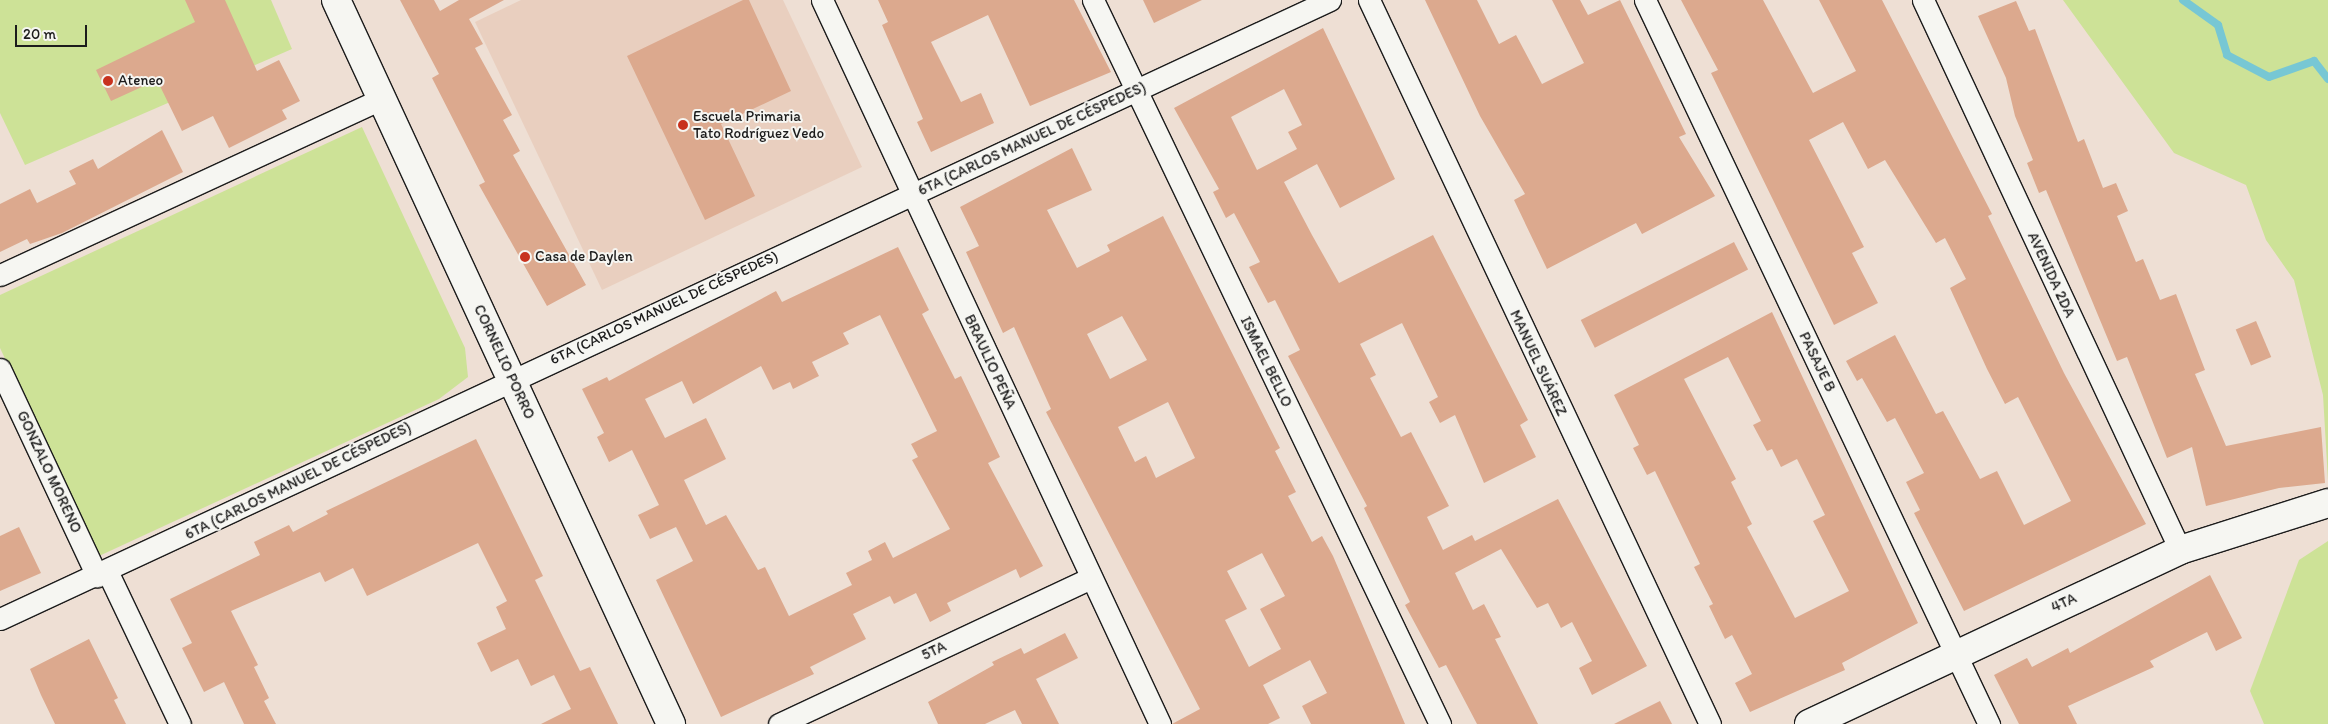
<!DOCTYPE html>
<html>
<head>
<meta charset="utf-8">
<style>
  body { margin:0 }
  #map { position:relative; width:2328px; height:724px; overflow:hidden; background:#eedfd4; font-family:Itim,sans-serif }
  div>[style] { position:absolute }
  .built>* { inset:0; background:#e9cfbf }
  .green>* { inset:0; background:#cde297 }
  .stream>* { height:8px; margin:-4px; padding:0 4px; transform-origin:4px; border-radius:4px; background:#77c7d4 }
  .building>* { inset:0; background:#dca98e; transform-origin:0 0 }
  .roads { filter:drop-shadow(1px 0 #1c1c1c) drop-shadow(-1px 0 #1c1c1c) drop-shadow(0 1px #1c1c1c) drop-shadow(0 -1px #1c1c1c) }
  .street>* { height:21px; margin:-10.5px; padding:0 10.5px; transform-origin:10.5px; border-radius:10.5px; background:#f6f6f2 }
  .secondary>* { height:28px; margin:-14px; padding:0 14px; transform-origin:14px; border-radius:14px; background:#f6f6f2 }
  .dots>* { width:14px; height:14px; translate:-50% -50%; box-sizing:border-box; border:2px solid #f6f6f2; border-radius:50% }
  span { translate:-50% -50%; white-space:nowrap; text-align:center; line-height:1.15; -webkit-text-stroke:4px #f6f6f2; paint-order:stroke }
  .poi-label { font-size:15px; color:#1c1c1c }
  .left { translate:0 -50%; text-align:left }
  .street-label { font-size:15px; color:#1c1c1c }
  .scale { position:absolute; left:15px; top:25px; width:72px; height:22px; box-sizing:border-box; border:2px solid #1c1c1c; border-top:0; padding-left:6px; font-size:15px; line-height:18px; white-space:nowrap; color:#1c1c1c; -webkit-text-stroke:4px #f6f6f2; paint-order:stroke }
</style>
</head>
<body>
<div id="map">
  <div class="built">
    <div style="clip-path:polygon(521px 0,783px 0,862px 167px,602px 290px,475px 22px)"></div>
  </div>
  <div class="green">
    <div style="clip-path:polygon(0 0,271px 0,292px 49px,25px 165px,0 113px)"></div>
    <div style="clip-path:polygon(2063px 0,2328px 0,2328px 481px,2323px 395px,2294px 280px,2266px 240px,2246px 185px,2174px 153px)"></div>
    <div style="clip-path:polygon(362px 127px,465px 348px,468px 377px,439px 399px,99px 556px,0 348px,0 295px)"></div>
    <div style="clip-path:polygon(2328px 541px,2328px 724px,2264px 724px,2250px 691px,2299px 560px)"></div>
  </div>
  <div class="stream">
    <div style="left:2183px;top:0;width:43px;rotate:35.5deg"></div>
    <div style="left:2218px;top:25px;width:31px;rotate:73deg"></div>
    <div style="left:2227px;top:55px;width:47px;rotate:27.6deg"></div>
    <div style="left:2269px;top:77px;width:48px;rotate:-19.6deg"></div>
    <div style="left:2314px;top:61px;width:23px;rotate:52deg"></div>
  </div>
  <div class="building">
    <div style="clip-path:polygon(185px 0,225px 0,257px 71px,279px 60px,300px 101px,282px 110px,287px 119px,229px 148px,213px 116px,182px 131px,157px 80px,111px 101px,96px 70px,195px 22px)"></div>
    <div style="clip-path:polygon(400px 0,434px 0,440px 11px,459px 0,504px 0,469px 19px,483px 44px,475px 48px,512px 115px,503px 120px,520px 151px,513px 155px,586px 285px,547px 306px,479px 185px,485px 182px,432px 78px,439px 74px)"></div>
    <div style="clip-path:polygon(743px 0,749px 0,791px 91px,721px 124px,755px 196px,705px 220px,627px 56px)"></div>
    <div style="clip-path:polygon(878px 0,1074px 0,1111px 72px,1030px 106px,988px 15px,931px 42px,961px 102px,981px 93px,994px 123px,931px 152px,917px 122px,923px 119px,882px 25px,888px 22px)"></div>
    <div style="clip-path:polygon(1143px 0,1202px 0,1154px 23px)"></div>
    <div style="clip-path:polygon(1425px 0,1477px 0,1499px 44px,1516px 35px,1542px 84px,1584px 63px,1552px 0,1580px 0,1588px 15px,1620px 0,1686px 134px,1679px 137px,1715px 196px,1642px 234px,1636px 223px,1547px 269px,1514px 200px,1525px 194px,1480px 116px)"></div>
    <div style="clip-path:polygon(1681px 0,1763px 0,1813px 93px,1856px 71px,1819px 0,1882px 0,1992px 214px,1988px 216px,2064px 373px,2146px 524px,1964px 611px,1914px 513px,1920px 510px,1906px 482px,1924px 473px,1895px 418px,1887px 422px,1862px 378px,1857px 381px,1846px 361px,1895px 335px,1936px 414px,1943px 411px,1980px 479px,1997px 471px,2024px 525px,2071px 501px,2018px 397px,2005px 404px,1987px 369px,1950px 288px,1966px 279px,1945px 238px,1936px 243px,1885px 160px,1868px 169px,1843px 122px,1809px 140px,1864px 247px,1852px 253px,1878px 303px,1834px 325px,1711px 73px,1718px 70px)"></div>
    <div style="clip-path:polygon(2016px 1px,2029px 31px,2035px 29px,2078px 142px,2084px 139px,2103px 188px,2116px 183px,2128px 211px,2117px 216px,2136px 262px,2143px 259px,2160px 300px,2176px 294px,2205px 370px,2195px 374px,2226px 446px,2321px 427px,2325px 483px,2279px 488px,2206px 506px,2192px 447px,2167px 458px,2127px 357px,2117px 361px,2046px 190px,2039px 193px,2027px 163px,2033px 160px,2015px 116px,2006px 78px,1978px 16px)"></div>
    <div style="clip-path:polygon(evenodd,1323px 28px,1395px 179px,1340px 208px,1317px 164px,1284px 182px,1312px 235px,1339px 283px,1433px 235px,1528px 420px,1520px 425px,1536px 457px,1484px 483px,1455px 415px,1440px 423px,1429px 402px,1438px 397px,1402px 323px,1360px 344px,1376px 375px,1370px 378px,1401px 437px,1411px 432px,1449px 506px,1427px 517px,1443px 550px,1472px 535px,1475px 541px,1558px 499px,1647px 666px,1592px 695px,1579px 668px,1592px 661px,1572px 622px,1561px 628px,1548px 603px,1537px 608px,1501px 549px,1455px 573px,1473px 610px,1484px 604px,1501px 637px,1495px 639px,1538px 724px,1477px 724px,1446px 665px,1439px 668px,1405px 605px,1410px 602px,1364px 508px,1367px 506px,1288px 356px,1300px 350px,1275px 300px,1268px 303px,1249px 267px,1260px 262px,1234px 213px,1226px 218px,1213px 192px,1219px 189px,1174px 108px,1323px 28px,1284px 89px,1302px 125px,1288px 132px,1297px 149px,1257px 170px,1231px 117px,1284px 89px)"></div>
    <div style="clip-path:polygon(162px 130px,183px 172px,62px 233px,30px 244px,27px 239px,0 252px,0 204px,30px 189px,37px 203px,76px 184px,69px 171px,93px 159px,98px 169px)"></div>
    <div style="clip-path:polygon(evenodd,1072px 148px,1092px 190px,1047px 210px,1077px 268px,1110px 251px,1107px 245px,1163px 216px,1280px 448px,1275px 451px,1296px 492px,1288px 496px,1312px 542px,1322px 536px,1333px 556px,1405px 724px,1311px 724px,1302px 706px,1327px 693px,1310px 660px,1263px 685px,1280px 718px,1268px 724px,1172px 724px,1200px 709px,1046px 412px,1051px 409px,1014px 327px,1003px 333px,966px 252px,979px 246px,960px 207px,1072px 148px,1122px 316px,1147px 360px,1110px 379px,1087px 334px,1122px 316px,1072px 148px,1168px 402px,1195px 458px,1156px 478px,1146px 456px,1135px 462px,1118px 427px,1168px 402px,1072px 148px,1262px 553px,1285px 596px,1260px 609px,1281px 649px,1249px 667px,1225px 620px,1247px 609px,1227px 571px,1262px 553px)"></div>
    <div style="left:1734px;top:242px;width:31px;height:172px;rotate:63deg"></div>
    <div style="clip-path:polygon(evenodd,898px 247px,929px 310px,922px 314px,955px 379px,961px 376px,1000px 457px,988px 463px,1043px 566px,1020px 578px,1016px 569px,947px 603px,951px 611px,930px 622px,916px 593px,894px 604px,890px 596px,853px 614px,866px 639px,810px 667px,814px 674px,721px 717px,656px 580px,693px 561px,676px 527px,650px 539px,638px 515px,659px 505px,632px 450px,609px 462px,597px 437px,604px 433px,582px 389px,607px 377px,609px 381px,776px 291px,782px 302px,898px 247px,880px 315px,937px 431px,911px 444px,918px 457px,912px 460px,950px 529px,893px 558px,885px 542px,868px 551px,872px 560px,846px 573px,852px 585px,789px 616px,765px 567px,758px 570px,726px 515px,706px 525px,684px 480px,726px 459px,706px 418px,665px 438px,645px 399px,682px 381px,693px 404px,761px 366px,773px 390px,790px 382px,793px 389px,819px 376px,812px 362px,849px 344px,843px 333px,880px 315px)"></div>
    <div style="clip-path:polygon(evenodd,1772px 312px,1918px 623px,1842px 663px,1845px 670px,1750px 712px,1735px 683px,1752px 674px,1732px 635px,1725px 639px,1709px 606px,1713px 604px,1694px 567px,1700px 564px,1655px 471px,1647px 475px,1633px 448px,1639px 445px,1614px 395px,1772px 312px,1728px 357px,1761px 421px,1753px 425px,1767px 451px,1772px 449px,1781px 467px,1797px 459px,1825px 515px,1813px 521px,1849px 591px,1795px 618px,1747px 527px,1752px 524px,1731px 482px,1736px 479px,1684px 379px,1728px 357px)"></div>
    <div style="left:2256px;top:321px;width:39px;height:22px;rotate:67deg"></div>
    <div style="clip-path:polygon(476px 439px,543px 576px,535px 580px,563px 637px,580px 671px,590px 667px,618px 724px,541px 724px,571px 709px,554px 675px,531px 686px,518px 659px,491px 672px,477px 643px,506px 629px,496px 607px,507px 601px,478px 543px,367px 596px,353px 568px,325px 582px,320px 572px,231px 611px,258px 665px,254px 667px,269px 698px,264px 701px,276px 724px,244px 724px,224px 682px,204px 692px,182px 648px,192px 643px,170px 599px,260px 555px,254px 542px,289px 525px,293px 532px,328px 514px,326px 511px)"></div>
    <div style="clip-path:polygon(19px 527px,41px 573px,0 591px,0 536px)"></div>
    <div style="clip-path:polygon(2210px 575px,2242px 638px,2216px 651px,2207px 632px,2150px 661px,2154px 667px,2068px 706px,2077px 724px,2019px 724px,1994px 675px,2027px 658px,2032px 667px,2068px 648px,2070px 653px)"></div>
    <div style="clip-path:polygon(1065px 633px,1078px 658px,1036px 679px,1059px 724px,1022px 724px,1015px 710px,985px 724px,938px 724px,928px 702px,994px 665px,992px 662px,1021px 648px,1024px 654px)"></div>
    <div style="clip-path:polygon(89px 639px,118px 698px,114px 700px,126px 724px,55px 724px,41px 695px,30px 669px)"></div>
    <div style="clip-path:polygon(1660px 701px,1672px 724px,1614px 724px)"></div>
  </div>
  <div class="roads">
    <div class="street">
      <div style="left:822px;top:0;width:799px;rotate:64.97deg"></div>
      <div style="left:1093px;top:0;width:803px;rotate:64.39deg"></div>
      <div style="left:1369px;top:0;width:800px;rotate:64.78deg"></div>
      <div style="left:1645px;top:0;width:802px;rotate:64.59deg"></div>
      <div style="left:1923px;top:0;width:607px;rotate:64.95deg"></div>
      <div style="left:0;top:275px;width:420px;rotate:-24.8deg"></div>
      <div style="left:0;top:369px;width:229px;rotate:64.9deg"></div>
      <div style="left:108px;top:573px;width:167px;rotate:64.5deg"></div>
      <div style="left:0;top:619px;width:1467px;rotate:-24.96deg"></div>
      <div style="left:779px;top:724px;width:344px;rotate:-25.1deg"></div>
    </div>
    <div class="secondary">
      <div style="left:336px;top:0;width:798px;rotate:65.17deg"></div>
      <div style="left:1809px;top:724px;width:410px;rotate:-25.1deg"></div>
      <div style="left:2180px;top:550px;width:155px;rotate:-17.6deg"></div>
    </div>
  </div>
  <div class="dots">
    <div style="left:108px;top:81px;background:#c8321e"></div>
    <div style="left:683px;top:125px;background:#c8321e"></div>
    <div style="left:525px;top:257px;background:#c8321e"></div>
  </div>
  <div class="poi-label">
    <span class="left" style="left:118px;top:81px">Ateneo</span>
    <span class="left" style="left:693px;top:125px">Escuela Primaria<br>Tato Rodríguez Vedo</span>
    <span class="left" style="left:535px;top:257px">Casa de Daylen</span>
  </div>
  <div class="street-label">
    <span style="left:1032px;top:139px;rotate:-25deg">6TA (CARLOS MANUEL DE CÉSPEDES)</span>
    <span style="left:2051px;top:275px;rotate:65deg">AVENIDA 2DA</span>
    <span style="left:664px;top:308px;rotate:-25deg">6TA (CARLOS MANUEL DE CÉSPEDES)</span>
    <span style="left:504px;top:362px;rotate:65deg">CORNELIO PORRO</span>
    <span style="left:990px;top:362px;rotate:65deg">BRAULIO PEÑA</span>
    <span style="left:1266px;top:362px;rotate:64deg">ISMAEL BELLO</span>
    <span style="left:1817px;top:362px;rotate:64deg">PASAJE B</span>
    <span style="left:1538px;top:363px;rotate:65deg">MANUEL SUÁREZ</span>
    <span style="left:49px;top:472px;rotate:65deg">GONZALO MORENO</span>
    <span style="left:298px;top:481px;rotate:-26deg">6TA (CARLOS MANUEL DE CÉSPEDES)</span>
    <span style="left:2064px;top:603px;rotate:-25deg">4TA</span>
    <span style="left:934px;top:651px;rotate:-25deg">5TA</span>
  </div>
  <div class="scale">20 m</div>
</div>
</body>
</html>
